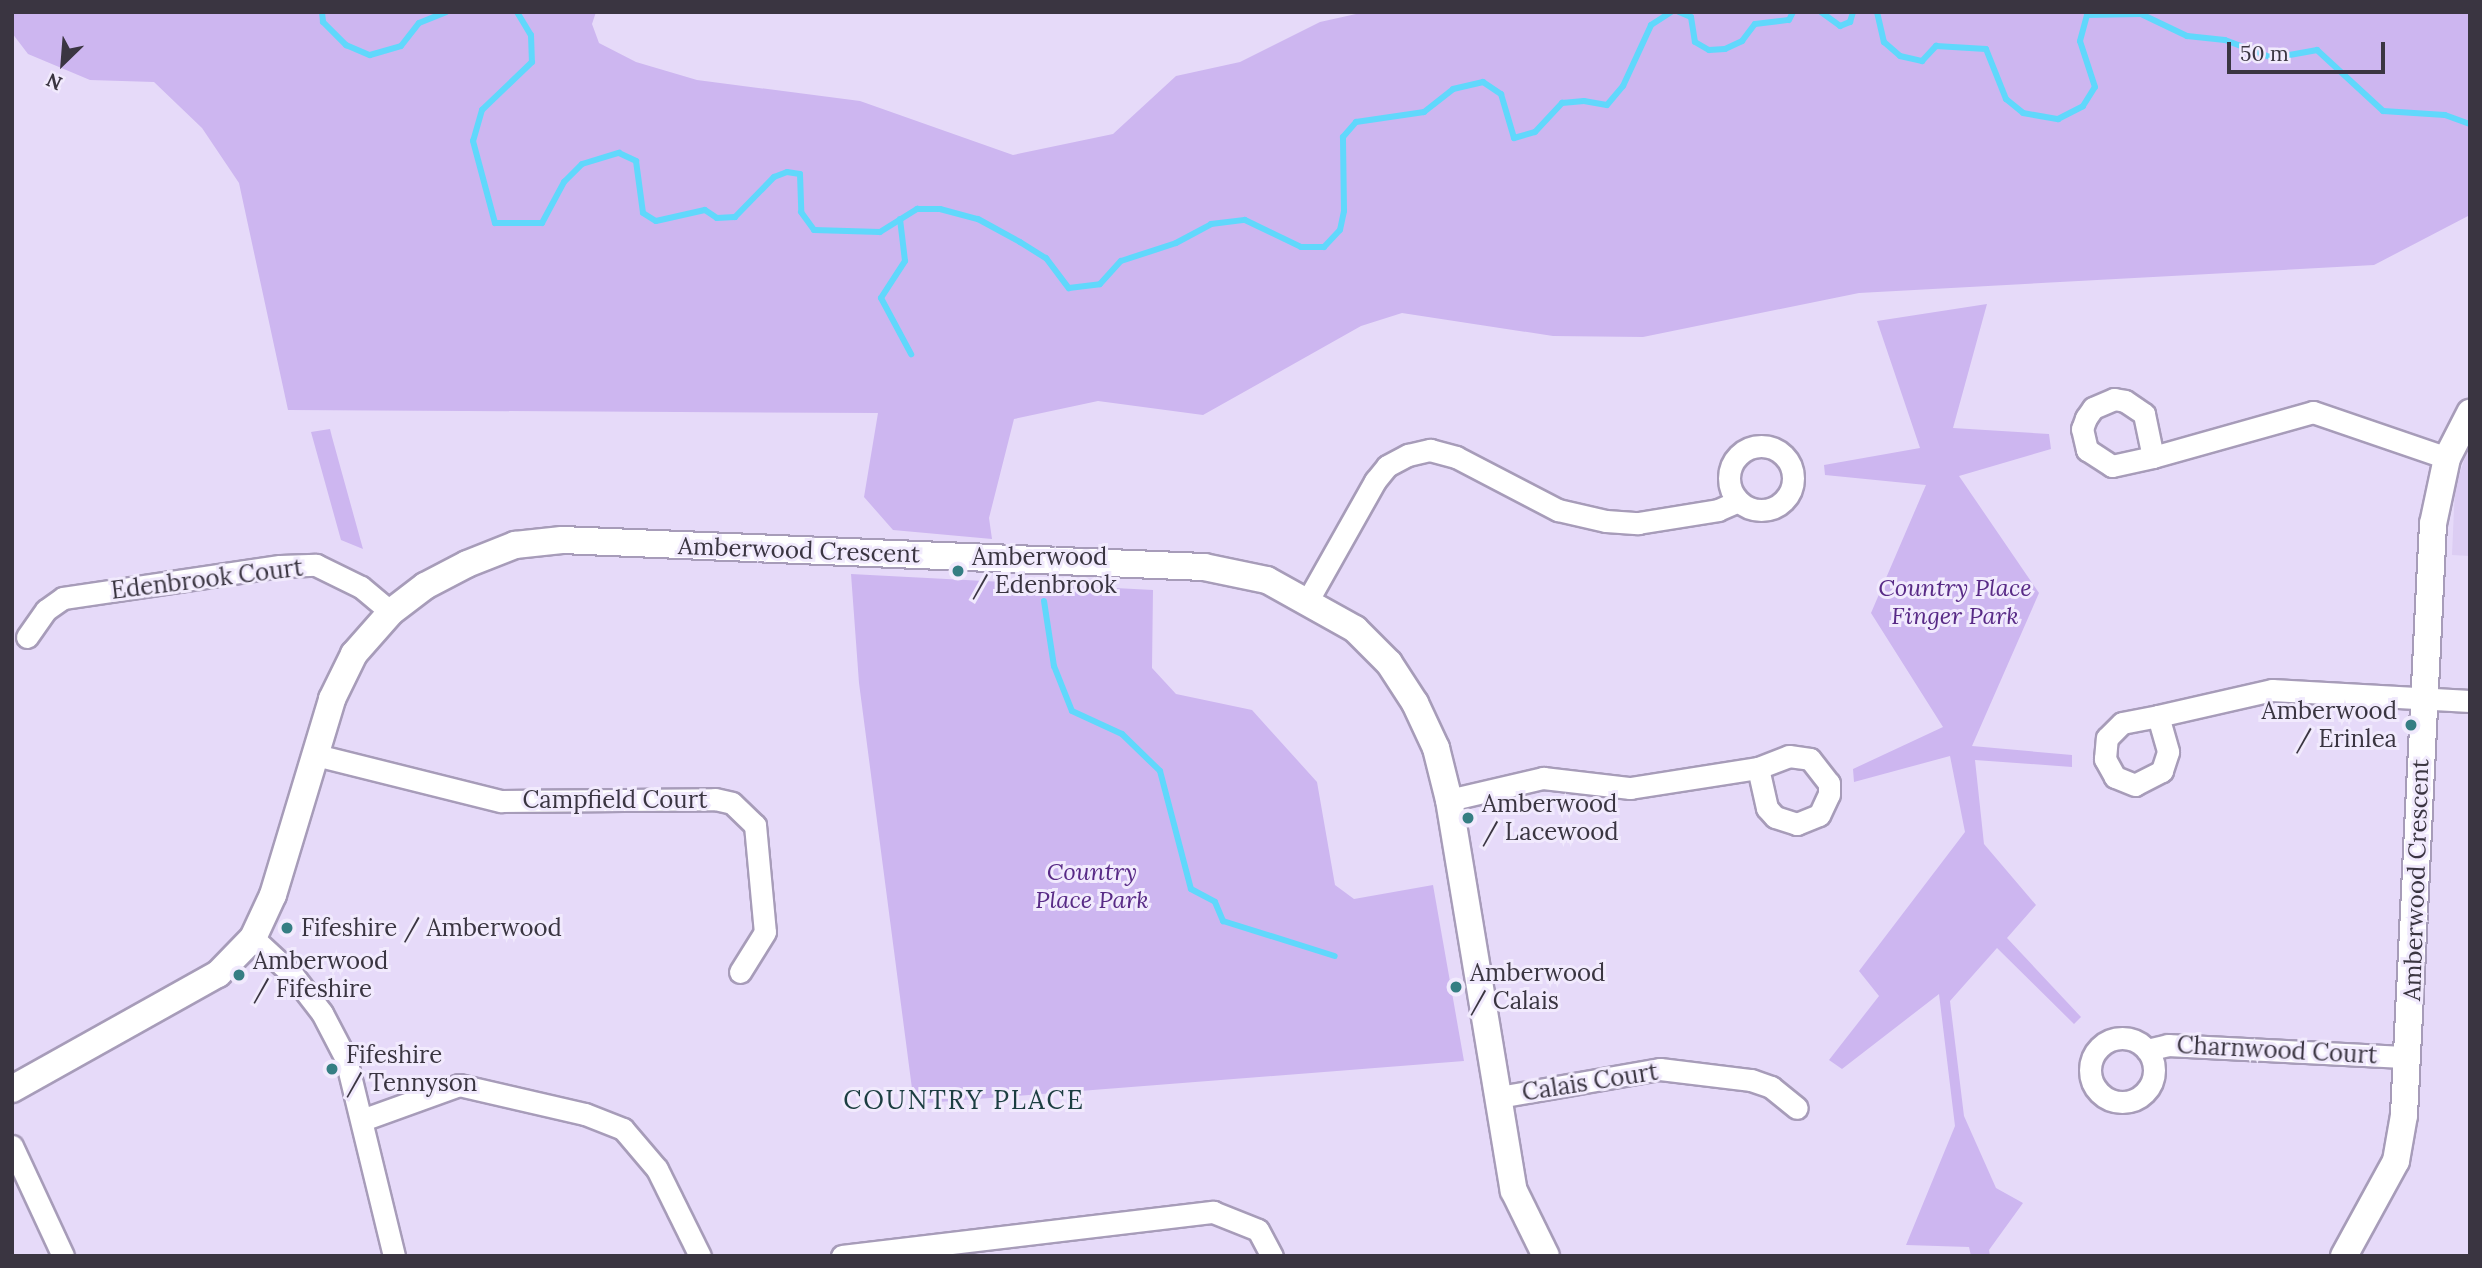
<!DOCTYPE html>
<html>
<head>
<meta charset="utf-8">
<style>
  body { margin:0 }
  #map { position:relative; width:2482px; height:1268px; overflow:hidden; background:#e6daf9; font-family:Lora,serif }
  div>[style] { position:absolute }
  .built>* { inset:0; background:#dccdf3 }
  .green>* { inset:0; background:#cdb6f0 }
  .stream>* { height:6px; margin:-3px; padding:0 3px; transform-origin:3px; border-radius:3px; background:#60d8fc }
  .roads { filter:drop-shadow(2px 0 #a79cb9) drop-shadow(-2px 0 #a79cb9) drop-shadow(0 2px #a79cb9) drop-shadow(0 -2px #a79cb9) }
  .minor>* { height:21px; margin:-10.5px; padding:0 10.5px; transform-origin:10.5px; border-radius:10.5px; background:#fff }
  .minor>.ring { margin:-10.5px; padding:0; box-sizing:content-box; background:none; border:21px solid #fff; border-radius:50% }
  .tertiary>* { height:26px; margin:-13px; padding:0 13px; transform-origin:13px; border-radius:13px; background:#fff }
  .dots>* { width:19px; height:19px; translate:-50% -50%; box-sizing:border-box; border:4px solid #f1eafd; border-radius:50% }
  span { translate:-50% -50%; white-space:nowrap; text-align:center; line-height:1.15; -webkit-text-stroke:6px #f1eafd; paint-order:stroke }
  .street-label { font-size:24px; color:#3a3541 }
  .poi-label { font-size:24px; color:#3a3541 }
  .left { translate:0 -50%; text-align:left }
  .right { translate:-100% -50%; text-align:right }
  .park-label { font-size:24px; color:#582a86; font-style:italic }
  .neighbourhood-label { font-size:26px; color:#1c3e41; letter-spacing:2px }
  .frame { position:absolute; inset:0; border:14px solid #3a3541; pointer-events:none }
  .north { position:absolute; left:28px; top:28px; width:70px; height:70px; -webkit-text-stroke:5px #f1eafd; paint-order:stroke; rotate:205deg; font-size:19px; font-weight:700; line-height:28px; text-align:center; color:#3a3541 }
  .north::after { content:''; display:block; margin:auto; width:24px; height:32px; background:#3a3541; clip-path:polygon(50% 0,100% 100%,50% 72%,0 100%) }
  .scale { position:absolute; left:2227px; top:42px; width:158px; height:32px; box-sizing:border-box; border:4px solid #3a3541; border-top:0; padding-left:9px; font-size:21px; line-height:24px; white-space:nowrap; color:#3a3541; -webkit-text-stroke:5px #f1eafd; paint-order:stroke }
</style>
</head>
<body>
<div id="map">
  <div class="built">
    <div style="clip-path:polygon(2470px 443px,2470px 556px,2452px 555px,2455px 487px)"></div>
  </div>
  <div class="green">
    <div style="clip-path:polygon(12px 12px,596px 12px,592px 24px,599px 43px,636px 62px,697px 80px,860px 101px,1013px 155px,1113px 134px,1176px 76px,1240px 62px,1320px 22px,1365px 12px,2470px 12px,2470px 215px,2374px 265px,1859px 293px,1643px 337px,1553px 336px,1402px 313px,1361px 326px,1203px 415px,1098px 401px,1014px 419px,989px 518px,992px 539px,893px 530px,864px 497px,878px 413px,288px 410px,239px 183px,202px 128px,154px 82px,90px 80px,28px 54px,12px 33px)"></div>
    <div style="clip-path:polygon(1987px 304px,1953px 428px,2049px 434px,2051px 449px,1959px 476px,2039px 593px,1972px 746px,2072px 755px,2072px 767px,1975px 760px,1984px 844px,2036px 905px,2007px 938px,2081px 1017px,2074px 1024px,1997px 948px,1950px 1001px,1964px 1116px,1996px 1188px,2023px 1203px,1989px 1250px,1990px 1256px,1971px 1256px,1969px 1247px,1906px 1245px,1955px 1126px,1939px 994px,1842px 1069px,1829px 1060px,1879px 996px,1859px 971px,1965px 832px,1950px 756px,1854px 782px,1853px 769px,1943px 727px,1871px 613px,1926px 485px,1825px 475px,1824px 465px,1920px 448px,1877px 321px)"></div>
    <div style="clip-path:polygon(330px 429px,332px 437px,363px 549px,341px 540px,311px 432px)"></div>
    <div style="clip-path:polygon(851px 574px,1153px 590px,1152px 668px,1176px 694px,1252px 710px,1317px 782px,1335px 885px,1354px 899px,1433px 885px,1464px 1061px,914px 1104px,859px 683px)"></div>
  </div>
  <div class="stream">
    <div style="left:322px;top:12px;width:10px;rotate:84deg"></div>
    <div style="left:323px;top:22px;width:33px;rotate:45deg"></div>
    <div style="left:346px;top:45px;width:26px;rotate:23deg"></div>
    <div style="left:370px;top:55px;width:32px;rotate:-16deg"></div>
    <div style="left:401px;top:46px;width:29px;rotate:-52deg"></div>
    <div style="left:419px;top:23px;width:29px;rotate:-22deg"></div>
    <div style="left:517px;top:12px;width:27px;rotate:59deg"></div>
    <div style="left:531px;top:35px;width:27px;rotate:88deg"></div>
    <div style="left:532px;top:62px;width:69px;rotate:136.2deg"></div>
    <div style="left:482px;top:110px;width:32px;rotate:106deg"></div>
    <div style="left:473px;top:141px;width:85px;rotate:75deg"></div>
    <div style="left:495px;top:223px;width:47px"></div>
    <div style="left:542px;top:223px;width:47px;rotate:-61.8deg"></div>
    <div style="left:564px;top:182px;width:25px;rotate:-45deg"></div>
    <div style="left:582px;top:164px;width:39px;rotate:-17deg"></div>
    <div style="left:619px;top:153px;width:19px;rotate:25deg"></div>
    <div style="left:636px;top:161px;width:52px;rotate:82.3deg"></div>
    <div style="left:643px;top:213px;width:15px;rotate:32deg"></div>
    <div style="left:656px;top:221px;width:50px;rotate:-12.7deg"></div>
    <div style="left:705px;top:210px;width:14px;rotate:34deg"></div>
    <div style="left:717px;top:218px;width:18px;rotate:-3deg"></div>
    <div style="left:735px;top:217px;width:56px;rotate:-45.7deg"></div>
    <div style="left:774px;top:177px;width:14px;rotate:-21deg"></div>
    <div style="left:787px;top:172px;width:13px;rotate:9deg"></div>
    <div style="left:800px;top:174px;width:38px;rotate:88deg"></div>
    <div style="left:801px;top:212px;width:22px;rotate:54deg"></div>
    <div style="left:814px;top:230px;width:66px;rotate:1.7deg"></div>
    <div style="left:880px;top:232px;width:44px;rotate:-31.9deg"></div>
    <div style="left:917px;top:209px;width:23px"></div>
    <div style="left:940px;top:209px;width:39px;rotate:15deg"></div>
    <div style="left:978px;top:219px;width:48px;rotate:28.7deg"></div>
    <div style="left:1020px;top:242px;width:31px;rotate:32deg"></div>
    <div style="left:1046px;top:258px;width:38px;rotate:53deg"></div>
    <div style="left:1069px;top:288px;width:31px;rotate:-7deg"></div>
    <div style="left:1100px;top:284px;width:31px;rotate:-48deg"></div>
    <div style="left:1121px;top:261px;width:58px;rotate:-18.1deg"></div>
    <div style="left:1176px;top:243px;width:40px;rotate:-28deg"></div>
    <div style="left:1211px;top:224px;width:34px;rotate:-7deg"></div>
    <div style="left:1245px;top:220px;width:62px;rotate:25.7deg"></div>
    <div style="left:1301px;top:247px;width:23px"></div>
    <div style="left:1324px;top:247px;width:23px;rotate:-47deg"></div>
    <div style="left:1340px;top:230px;width:19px;rotate:-78deg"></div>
    <div style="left:1344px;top:211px;width:74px;rotate:-90.8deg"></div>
    <div style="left:1343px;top:137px;width:20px;rotate:-49deg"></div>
    <div style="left:1356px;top:122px;width:69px;rotate:-8.4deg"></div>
    <div style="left:1424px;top:112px;width:37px;rotate:-38deg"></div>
    <div style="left:1453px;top:89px;width:31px;rotate:-13deg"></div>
    <div style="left:1483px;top:82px;width:22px;rotate:34deg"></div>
    <div style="left:1501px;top:94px;width:46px;rotate:73.5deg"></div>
    <div style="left:1514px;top:138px;width:22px;rotate:-16deg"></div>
    <div style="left:1535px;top:132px;width:40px;rotate:-47deg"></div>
    <div style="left:1562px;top:103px;width:22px;rotate:-5deg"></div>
    <div style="left:1584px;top:101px;width:23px;rotate:10deg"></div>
    <div style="left:1607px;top:105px;width:25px;rotate:-50deg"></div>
    <div style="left:1623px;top:86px;width:67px;rotate:-65.3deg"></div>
    <div style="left:1651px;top:25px;width:24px;rotate:-33deg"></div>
    <div style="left:1679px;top:12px;width:13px;rotate:23deg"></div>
    <div style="left:1691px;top:17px;width:25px;rotate:81deg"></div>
    <div style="left:1695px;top:42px;width:16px;rotate:30deg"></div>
    <div style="left:1709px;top:50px;width:16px;rotate:-4deg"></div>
    <div style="left:1725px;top:49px;width:19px;rotate:-25deg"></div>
    <div style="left:1742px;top:41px;width:21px;rotate:-53deg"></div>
    <div style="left:1755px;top:24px;width:34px;rotate:-7deg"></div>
    <div style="left:1789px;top:20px;width:9px;rotate:-63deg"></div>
    <div style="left:1821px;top:12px;width:24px;rotate:36deg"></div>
    <div style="left:1840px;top:26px;width:11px;rotate:-22deg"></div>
    <div style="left:1850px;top:22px;width:10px;rotate:-73deg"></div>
    <div style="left:1877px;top:12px;width:31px;rotate:77deg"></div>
    <div style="left:1884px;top:42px;width:21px;rotate:41deg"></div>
    <div style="left:1900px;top:56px;width:23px;rotate:13deg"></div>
    <div style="left:1922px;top:61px;width:21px;rotate:-47deg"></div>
    <div style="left:1936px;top:46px;width:50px;rotate:3.4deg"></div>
    <div style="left:1986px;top:49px;width:54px;rotate:68.2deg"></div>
    <div style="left:2006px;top:99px;width:22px;rotate:39deg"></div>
    <div style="left:2023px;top:113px;width:36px;rotate:10deg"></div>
    <div style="left:2058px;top:119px;width:28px;rotate:-27deg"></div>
    <div style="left:2083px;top:106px;width:22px;rotate:-58deg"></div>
    <div style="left:2095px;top:87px;width:48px;rotate:-108.1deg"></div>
    <div style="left:2080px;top:41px;width:27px;rotate:-75deg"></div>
    <div style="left:2087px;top:15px;width:54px;rotate:-1.1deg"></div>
    <div style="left:2141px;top:14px;width:51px;rotate:25.6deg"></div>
    <div style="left:2187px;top:36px;width:38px;rotate:6deg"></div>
    <div style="left:2225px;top:40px;width:51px;rotate:20.6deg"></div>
    <div style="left:2273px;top:58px;width:45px;rotate:-10.3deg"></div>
    <div style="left:2317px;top:50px;width:90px;rotate:42.7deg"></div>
    <div style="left:2383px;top:111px;width:62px;rotate:3.7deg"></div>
    <div style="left:2445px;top:115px;width:27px;rotate:20deg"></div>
    <div style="left:900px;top:219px;width:42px;rotate:83.2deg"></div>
    <div style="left:905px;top:261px;width:44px;rotate:123deg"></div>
    <div style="left:881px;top:298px;width:64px;rotate:61.8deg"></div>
    <div style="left:1044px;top:601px;width:66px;rotate:81.3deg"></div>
    <div style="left:1054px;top:666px;width:48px;rotate:68.2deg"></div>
    <div style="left:1072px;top:711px;width:55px;rotate:24.7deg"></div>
    <div style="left:1122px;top:734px;width:53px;rotate:44.2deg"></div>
    <div style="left:1160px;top:771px;width:122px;rotate:75.3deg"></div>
    <div style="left:1191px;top:889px;width:27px;rotate:28deg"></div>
    <div style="left:1215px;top:902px;width:21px;rotate:67deg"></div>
    <div style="left:1223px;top:921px;width:117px;rotate:17.4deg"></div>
  </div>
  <div class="roads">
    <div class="minor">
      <div style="left:2114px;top:399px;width:11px;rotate:10deg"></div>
      <div style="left:2125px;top:401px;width:23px;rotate:34deg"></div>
      <div style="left:2144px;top:414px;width:44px;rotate:78.2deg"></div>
      <div style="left:2153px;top:457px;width:42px;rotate:167.6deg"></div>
      <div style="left:2112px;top:466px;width:30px;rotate:-147deg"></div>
      <div style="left:2087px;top:450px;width:22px;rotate:-103deg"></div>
      <div style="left:2082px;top:429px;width:12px;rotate:-70deg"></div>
      <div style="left:2086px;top:418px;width:12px;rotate:-55deg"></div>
      <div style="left:2093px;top:408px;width:23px;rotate:-23deg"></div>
      <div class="ring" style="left:1729px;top:446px;width:43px;height:43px"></div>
      <div style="left:2153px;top:457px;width:166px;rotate:-15.7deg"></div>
      <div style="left:2313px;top:412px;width:142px;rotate:18.9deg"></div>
      <div style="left:1308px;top:600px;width:137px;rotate:-60.6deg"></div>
      <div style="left:1375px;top:481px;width:19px;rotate:-51deg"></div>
      <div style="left:1387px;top:466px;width:24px;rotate:-28deg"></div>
      <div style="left:1408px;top:455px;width:23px;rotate:-13deg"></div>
      <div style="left:1430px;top:450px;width:27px;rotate:15deg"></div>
      <div style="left:1456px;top:457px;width:115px;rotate:27.5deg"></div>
      <div style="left:1558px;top:510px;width:49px;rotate:12.9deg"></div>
      <div style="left:1606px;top:521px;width:32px;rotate:4deg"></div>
      <div style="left:1638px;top:523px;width:81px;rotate:-9.2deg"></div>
      <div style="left:1718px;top:510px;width:22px;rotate:-24deg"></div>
      <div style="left:27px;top:637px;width:33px;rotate:-55deg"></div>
      <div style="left:46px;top:610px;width:21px;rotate:-35deg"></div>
      <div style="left:63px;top:598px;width:219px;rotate:-8.4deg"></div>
      <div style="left:280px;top:566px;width:36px;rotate:-2deg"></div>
      <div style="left:316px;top:565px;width:50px;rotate:26.1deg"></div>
      <div style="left:361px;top:587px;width:39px;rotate:40deg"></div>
      <div style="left:2158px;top:716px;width:117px;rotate:-12.8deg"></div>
      <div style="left:2272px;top:690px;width:198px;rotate:3.2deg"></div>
      <div style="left:2158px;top:716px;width:37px;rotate:74deg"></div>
      <div style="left:2168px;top:752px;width:20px;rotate:108deg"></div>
      <div style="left:2162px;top:771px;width:30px;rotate:153deg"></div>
      <div style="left:2135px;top:785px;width:22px;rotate:-158deg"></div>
      <div style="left:2115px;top:777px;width:21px;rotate:-119deg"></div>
      <div style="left:2105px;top:759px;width:21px;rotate:-85deg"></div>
      <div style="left:2107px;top:738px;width:21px;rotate:-45deg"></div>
      <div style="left:2122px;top:723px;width:37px;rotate:-11deg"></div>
      <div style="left:316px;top:755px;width:191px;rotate:14deg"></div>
      <div style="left:501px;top:801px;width:214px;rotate:-0.5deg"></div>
      <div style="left:715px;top:799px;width:17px;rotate:13deg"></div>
      <div style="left:732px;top:803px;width:32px;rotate:44deg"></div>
      <div style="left:755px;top:825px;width:107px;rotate:84.7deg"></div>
      <div style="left:765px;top:932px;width:47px;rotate:122deg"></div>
      <div style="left:1789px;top:756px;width:21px;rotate:8deg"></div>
      <div style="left:1810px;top:759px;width:31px;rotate:52deg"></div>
      <div style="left:1829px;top:783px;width:11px;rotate:90deg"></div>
      <div style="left:1829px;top:794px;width:23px;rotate:115deg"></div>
      <div style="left:1819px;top:815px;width:24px;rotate:158deg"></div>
      <div style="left:1797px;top:824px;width:23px;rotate:-162deg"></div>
      <div style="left:1775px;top:817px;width:12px;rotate:-132deg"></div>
      <div style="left:1767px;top:808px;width:41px;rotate:-102.7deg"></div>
      <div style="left:1758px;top:768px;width:33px;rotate:-21deg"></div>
      <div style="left:1449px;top:800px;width:97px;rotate:-13.2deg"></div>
      <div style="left:1543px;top:778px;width:88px;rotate:6.6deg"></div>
      <div style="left:1630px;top:788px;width:130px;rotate:-8.9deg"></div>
      <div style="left:253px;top:938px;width:53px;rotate:42.7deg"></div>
      <div style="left:292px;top:974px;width:49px;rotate:52.4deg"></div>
      <div style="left:322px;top:1013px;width:52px;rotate:62.4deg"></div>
      <div style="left:346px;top:1059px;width:203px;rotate:76.3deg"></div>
      <div class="ring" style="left:2090px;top:1038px;width:43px;height:43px"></div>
      <div style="left:2147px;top:1050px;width:22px;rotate:-13deg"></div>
      <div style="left:2168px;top:1045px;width:240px;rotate:2.9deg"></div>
      <div style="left:1499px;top:1097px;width:163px;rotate:-9.9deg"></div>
      <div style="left:1660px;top:1069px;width:92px;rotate:6.9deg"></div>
      <div style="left:1751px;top:1080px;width:21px;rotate:19deg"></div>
      <div style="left:1771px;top:1087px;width:33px;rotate:39deg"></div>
      <div style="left:362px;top:1120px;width:103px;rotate:-19.8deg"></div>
      <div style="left:459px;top:1085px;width:129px;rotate:13deg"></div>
      <div style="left:585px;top:1114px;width:41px;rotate:21.5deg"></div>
      <div style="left:623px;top:1129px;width:52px;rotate:49.6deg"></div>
      <div style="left:657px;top:1169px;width:97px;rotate:63.7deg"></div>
      <div style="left:12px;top:1146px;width:121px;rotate:65.1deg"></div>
      <div style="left:842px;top:1256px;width:374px;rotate:-6.8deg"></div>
      <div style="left:1213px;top:1212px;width:48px;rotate:21.8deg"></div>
      <div style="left:1258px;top:1230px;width:30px;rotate:62deg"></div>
    </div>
    <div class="tertiary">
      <div style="left:12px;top:1089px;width:236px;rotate:-29.2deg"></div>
      <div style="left:218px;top:974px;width:50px;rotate:-45.8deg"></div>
      <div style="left:253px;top:938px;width:47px;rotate:-65.1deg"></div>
      <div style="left:273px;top:895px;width:205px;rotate:-73.2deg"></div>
      <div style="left:332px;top:699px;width:50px;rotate:-63.9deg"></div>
      <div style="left:354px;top:654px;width:56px;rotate:-48.6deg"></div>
      <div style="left:391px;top:612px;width:43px;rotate:-37.4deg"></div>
      <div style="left:425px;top:586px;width:47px;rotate:-27.6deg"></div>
      <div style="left:467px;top:564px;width:52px;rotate:-21.6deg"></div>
      <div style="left:515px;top:545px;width:47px;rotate:-6.1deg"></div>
      <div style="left:562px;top:540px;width:643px;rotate:2.41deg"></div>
      <div style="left:1204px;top:567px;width:64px;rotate:11.7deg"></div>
      <div style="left:1267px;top:580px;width:101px;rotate:29.1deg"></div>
      <div style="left:1355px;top:629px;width:48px;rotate:45deg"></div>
      <div style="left:1389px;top:663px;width:48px;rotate:57deg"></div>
      <div style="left:1415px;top:703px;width:50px;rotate:65deg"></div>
      <div style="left:1436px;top:748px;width:54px;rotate:76deg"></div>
      <div style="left:1449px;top:800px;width:396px;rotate:80.6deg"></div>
      <div style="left:1514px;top:1191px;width:72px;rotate:63.8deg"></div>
      <div style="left:2344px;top:1256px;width:108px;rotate:-61.3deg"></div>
      <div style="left:2396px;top:1161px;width:47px;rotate:-80.1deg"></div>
      <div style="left:2404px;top:1115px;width:592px;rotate:-87.19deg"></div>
      <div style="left:2433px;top:524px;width:67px;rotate:-78deg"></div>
      <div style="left:2447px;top:458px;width:51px;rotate:-62.9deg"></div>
    </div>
  </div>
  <div class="dots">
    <div style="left:958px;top:571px;background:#357e83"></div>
    <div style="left:2411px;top:725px;background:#357e83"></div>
    <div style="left:1468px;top:818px;background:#357e83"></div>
    <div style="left:287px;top:928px;background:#357e83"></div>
    <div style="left:239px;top:975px;background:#357e83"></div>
    <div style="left:1456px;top:987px;background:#357e83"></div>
    <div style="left:332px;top:1069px;background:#357e83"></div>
  </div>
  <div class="street-label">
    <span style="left:799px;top:550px;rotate:2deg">Amberwood Crescent</span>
    <span style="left:207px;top:579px;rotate:-7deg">Edenbrook Court</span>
    <span style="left:615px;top:800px">Campfield Court</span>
    <span style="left:2416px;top:880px;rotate:-88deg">Amberwood Crescent</span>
    <span style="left:2277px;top:1050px;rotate:3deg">Charnwood Court</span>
    <span style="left:1590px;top:1082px;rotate:-9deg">Calais Court</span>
  </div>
  <div class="poi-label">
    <span class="left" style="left:972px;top:571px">Amberwood<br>/ Edenbrook</span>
    <span class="right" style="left:2397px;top:725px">Amberwood<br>/ Erinlea</span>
    <span class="left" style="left:1482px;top:818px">Amberwood<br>/ Lacewood</span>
    <span class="left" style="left:301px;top:928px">Fifeshire / Amberwood</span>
    <span class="left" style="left:253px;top:975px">Amberwood<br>/ Fifeshire</span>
    <span class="left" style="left:1470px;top:987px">Amberwood<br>/ Calais</span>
    <span class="left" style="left:346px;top:1069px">Fifeshire<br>/ Tennyson</span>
  </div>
  <div class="park-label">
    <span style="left:1955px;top:602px">Country Place<br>Finger Park</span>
    <span style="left:1092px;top:886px">Country<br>Place Park</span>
  </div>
  <div class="neighbourhood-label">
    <span style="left:964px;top:1100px">COUNTRY PLACE</span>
  </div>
  <div class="frame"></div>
  <div class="north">N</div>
  <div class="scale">50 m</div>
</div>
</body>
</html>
